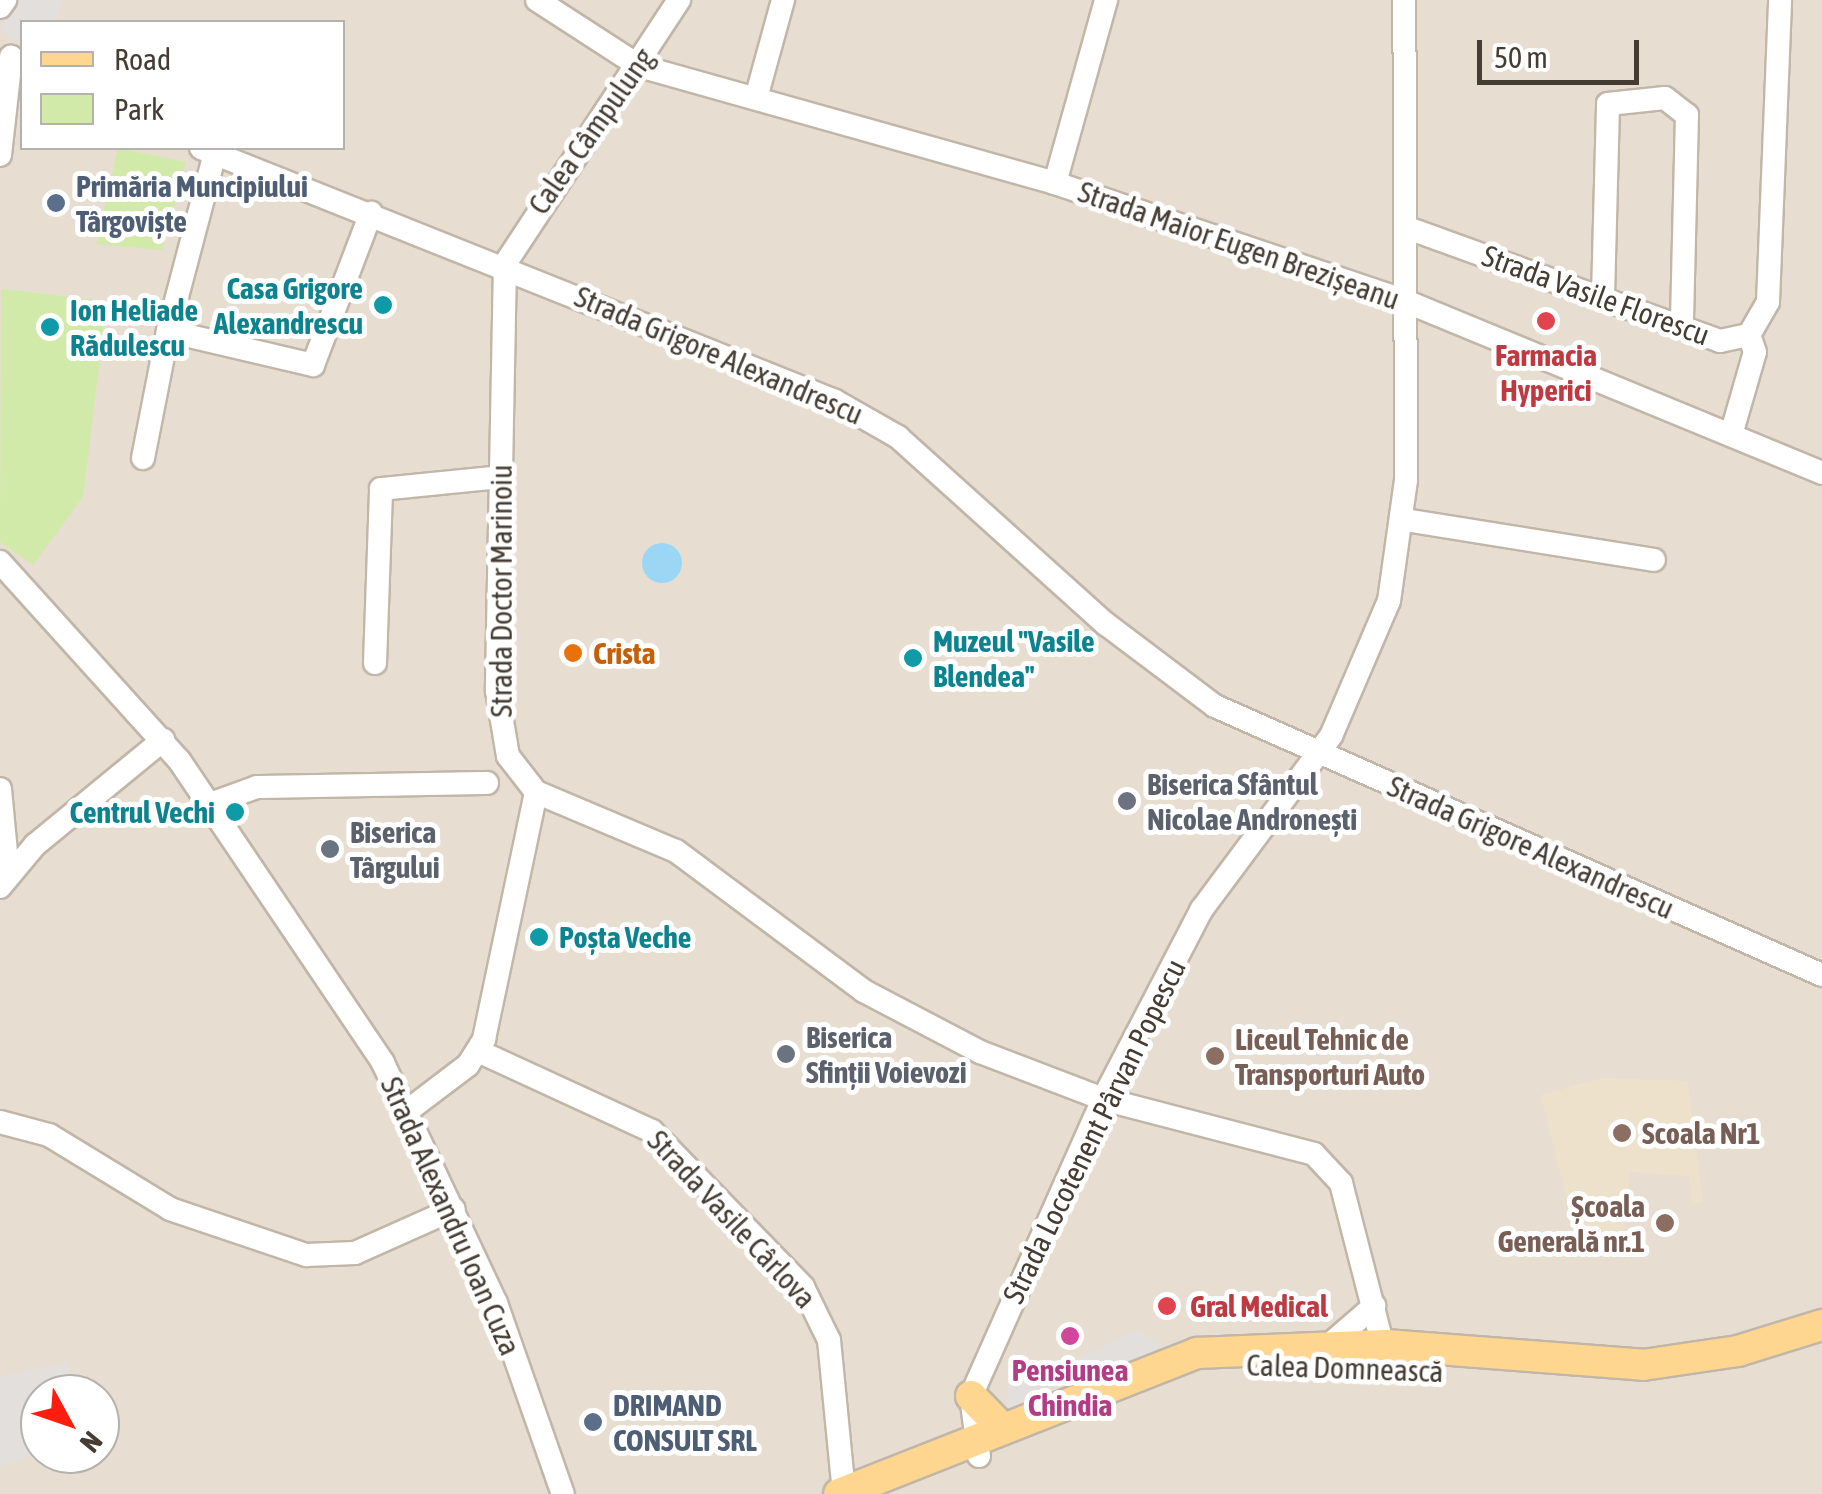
<!DOCTYPE html>
<html>
<head>
<meta charset="utf-8">
<style>
  body { margin:0 }
  #map { position:relative; width:1822px; height:1494px; overflow:hidden; background:#f3ede3; font-family:"Asap Condensed",sans-serif }
  div>[style] { position:absolute }
  .residential>* { inset:0; background:#e7ded1 }
  .education>* { inset:0; background:#ede1cc }
  .green>* { inset:0; background:#d2eaa9 }
  .parking>* { inset:0; background:#e3dfdc }
  .water>* { inset:0; background:#9bd7f4 }
  .round { border-radius:50% }
  .roads { filter:drop-shadow(2px 0 #c1b6a8) drop-shadow(-2px 0 #c1b6a8) drop-shadow(0 2px #c1b6a8) drop-shadow(0 -2px #c1b6a8) }
  .minor>* { height:22px; margin:-11px; padding:0 11px; transform-origin:11px; border-radius:11px; background:#fff }
  .major>* { height:30px; margin:-15px; padding:0 15px; transform-origin:15px; border-radius:15px; background:#ffd690 }
  .dots>* { width:28px; height:28px; translate:-50% -50%; box-sizing:border-box; border:5px solid #fff; border-radius:50% }
  span { translate:-50% -50%; white-space:nowrap; text-align:center; line-height:1.15; -webkit-text-stroke:10px #fff; paint-order:stroke }
  .street-label { font-size:30px; color:#453c33 }
  .service-label { font-size:30px; color:#4e5e75; font-weight:700 }
  .left { translate:0 -50%; text-align:left }
  .culture-label { font-size:30px; color:#0d838f; font-weight:700 }
  .right { translate:-100% -50%; text-align:right }
  .health-label { font-size:30px; color:#be3a42; font-weight:700 }
  .food-label { font-size:30px; color:#c56008; font-weight:700 }
  .worship-label { font-size:30px; color:#5b616d; font-weight:700 }
  .education-label { font-size:30px; color:#785e54; font-weight:700 }
  .hotel-label { font-size:30px; color:#b23c85; font-weight:700 }
  .legend { position:absolute; left:20px; top:20px; width:325px; height:130px; box-sizing:border-box; background:#fff; border:2px solid #b5b1ad; margin:0; padding:12px 18px; list-style:none; font-size:30px; color:#453c33 }
  .legend li { display:flex; align-items:center; gap:20px; height:50px }
  .legend b { width:50px; border:2px solid #b5b1ad }
  .north { position:absolute; left:20px; top:1374px; width:100px; height:100px; box-sizing:border-box; background:#fff; border:2px solid #b5b1ad; border-radius:50%; rotate:130deg; font-size:28px; font-weight:700; line-height:40px; text-align:center; color:#453c33 }
  .north::after { content:''; display:block; margin:auto; width:35px; height:45px; background:#ff1d0e; clip-path:polygon(50% 0,100% 100%,50% 72%,0 100%) }
  .scale { position:absolute; left:1477px; top:40px; width:162px; height:45px; box-sizing:border-box; border:5px solid #453c33; border-top:0; padding-left:12px; font-size:30px; line-height:35px; white-space:nowrap; color:#453c33; -webkit-text-stroke:8px #fff; paint-order:stroke }
</style>
</head>
<body>
<div id="map">
  <div class="residential">
    <div style="clip-path:polygon(evenodd,0 0,1822px 0,1822px 1494px,0 1494px,0 0,22px 22px,342px 22px,342px 148px,22px 148px,22px 22px,0 0,40px 1394px,100px 1394px,100px 1454px,40px 1454px,40px 1394px)"></div>
  </div>
  <div class="education">
    <div style="clip-path:polygon(1602px 1078px,1688px 1081px,1703px 1201px,1692px 1204px,1689px 1176px,1630px 1172px,1623px 1257px,1580px 1254px,1541px 1095px)"></div>
  </div>
  <div class="green">
    <div style="clip-path:polygon(118px 148px,186px 162px,162px 250px,96px 244px)"></div>
    <div style="clip-path:polygon(1px 289px,107px 301px,83px 497px,33px 565px,0 542px)"></div>
  </div>
  <div class="parking">
    <div style="clip-path:polygon(15px 0,63px 0,56px 22px,22px 22px,22px 45px,0 31px)"></div>
    <div style="clip-path:polygon(1139px 1329px,1168px 1353px,1007px 1420px,1008px 1371px,1058px 1367px)"></div>
    <div style="clip-path:polygon(67px 1363px,75px 1394px,40px 1394px,40px 1452px,0 1467px,0 1376px)"></div>
  </div>
  <div class="water">
    <div class="round" style="left:642px;top:543px;width:40px;height:40px"></div>
  </div>
  <div class="roads">
    <div class="minor">
      <div style="left:537px;top:0;width:121px;rotate:32.9deg"></div>
      <div style="left:639px;top:66px;width:432px;rotate:15.7deg"></div>
      <div style="left:1055px;top:183px;width:369px;rotate:18.6deg"></div>
      <div style="left:1405px;top:301px;width:451px;rotate:22.4deg"></div>
      <div style="left:679px;top:0;width:316px;rotate:123.4deg"></div>
      <div style="left:505px;top:264px;width:427px;rotate:91.1deg"></div>
      <div style="left:497px;top:691px;width:66px;rotate:80.4deg"></div>
      <div style="left:508px;top:756px;width:46px;rotate:52.1deg"></div>
      <div style="left:536px;top:792px;width:152px;rotate:22.9deg"></div>
      <div style="left:676px;top:851px;width:234px;rotate:36.7deg"></div>
      <div style="left:864px;top:991px;width:131px;rotate:27.7deg"></div>
      <div style="left:980px;top:1052px;width:132px;rotate:20.9deg"></div>
      <div style="left:1103px;top:1099px;width:218px;rotate:14.6deg"></div>
      <div style="left:1314px;top:1154px;width:40px;rotate:47deg"></div>
      <div style="left:1341px;top:1183px;width:189px;rotate:75.6deg"></div>
      <div style="left:0;top:7px;width:9px;rotate:-54deg"></div>
      <div style="left:756px;top:98px;width:102px;rotate:-74.6deg"></div>
      <div style="left:201px;top:148px;width:683px;rotate:21.75deg"></div>
      <div style="left:835px;top:401px;width:73px;rotate:29.7deg"></div>
      <div style="left:898px;top:437px;width:280px;rotate:42deg"></div>
      <div style="left:1106px;top:624px;width:136px;rotate:37deg"></div>
      <div style="left:1215px;top:706px;width:664px;rotate:23.9deg"></div>
      <div style="left:0;top:155px;width:99px;rotate:-83.6deg"></div>
      <div style="left:1055px;top:183px;width:190px;rotate:-74.4deg"></div>
      <div style="left:1405px;top:227px;width:335px;rotate:19.9deg"></div>
      <div style="left:1720px;top:341px;width:30px;rotate:-12deg"></div>
      <div style="left:1749px;top:335px;width:38px;rotate:-60deg"></div>
      <div style="left:1768px;top:302px;width:302px;rotate:-87.7deg"></div>
      <div style="left:1603px;top:297px;width:193px;rotate:-88.5deg"></div>
      <div style="left:1608px;top:104px;width:57px;rotate:-6deg"></div>
      <div style="left:1665px;top:98px;width:28px;rotate:38deg"></div>
      <div style="left:1687px;top:115px;width:212px;rotate:91.4deg"></div>
      <div style="left:168px;top:331px;width:184px;rotate:-75.2deg"></div>
      <div style="left:1731px;top:435px;width:86px;rotate:-73.9deg"></div>
      <div style="left:1755px;top:352px;width:18px;rotate:-109deg"></div>
      <div style="left:143px;top:458px;width:129px;rotate:-78.9deg"></div>
      <div style="left:168px;top:331px;width:149px;rotate:13.2deg"></div>
      <div style="left:313px;top:365px;width:163px;rotate:-69.1deg"></div>
      <div style="left:1405px;top:520px;width:252px;rotate:9.1deg"></div>
      <div style="left:0;top:562px;width:267px;rotate:47.9deg"></div>
      <div style="left:179px;top:760px;width:365px;rotate:56deg"></div>
      <div style="left:383px;top:1063px;width:265px;rotate:64.8deg"></div>
      <div style="left:496px;top:1303px;width:202px;rotate:70.7deg"></div>
      <div style="left:375px;top:663px;width:174px;rotate:-88deg"></div>
      <div style="left:381px;top:489px;width:121px;rotate:-5.7deg"></div>
      <div style="left:0;top:789px;width:85px;rotate:84.6deg"></div>
      <div style="left:210px;top:804px;width:50px;rotate:-19.9deg"></div>
      <div style="left:257px;top:787px;width:230px;rotate:-1deg"></div>
      <div style="left:0;top:887px;width:55px;rotate:-50.2deg"></div>
      <div style="left:35px;top:845px;width:166px;rotate:-39.4deg"></div>
      <div style="left:478px;top:1051px;width:192px;rotate:24.7deg"></div>
      <div style="left:652px;top:1131px;width:217px;rotate:45.9deg"></div>
      <div style="left:803px;top:1287px;width:59px;rotate:63.9deg"></div>
      <div style="left:829px;top:1340px;width:154px;rotate:84.4deg"></div>
      <div style="left:410px;top:1109px;width:73px;rotate:-37.2deg"></div>
      <div style="left:468px;top:1065px;width:31px;rotate:-58deg"></div>
      <div style="left:484px;top:1039px;width:252px;rotate:-78.1deg"></div>
      <div style="left:0;top:1122px;width:51px;rotate:14.9deg"></div>
      <div style="left:49px;top:1135px;width:142px;rotate:31.4deg"></div>
      <div style="left:170px;top:1209px;width:144px;rotate:18.7deg"></div>
      <div style="left:306px;top:1255px;width:49px;rotate:-2.3deg"></div>
      <div style="left:355px;top:1253px;width:108px;rotate:-24deg"></div>
      <div style="left:1329px;top:1345px;width:60px;rotate:-40.9deg"></div>
      <div style="left:979px;top:1456px;width:61px;rotate:-97.6deg"></div>
      <div style="left:971px;top:1396px;width:325px;rotate:-66deg"></div>
      <div style="left:1103px;top:1099px;width:214px;rotate:-62.5deg"></div>
      <div style="left:1202px;top:909px;width:216px;rotate:-53.3deg"></div>
      <div style="left:1331px;top:736px;width:147px;rotate:-66.8deg"></div>
      <div style="left:1389px;top:601px;width:122px;rotate:-82deg"></div>
      <div style="left:1406px;top:480px;width:480px;rotate:-90.2deg"></div>
    </div>
    <div class="major">
      <div style="left:971px;top:1396px;width:46px;rotate:45.9deg"></div>
      <div style="left:839px;top:1494px;width:385px;rotate:-21.5deg"></div>
      <div style="left:1197px;top:1353px;width:189px;rotate:-2.4deg"></div>
      <div style="left:1386px;top:1345px;width:258px;rotate:4.4deg"></div>
      <div style="left:1643px;top:1365px;width:96px;rotate:-8.4deg"></div>
      <div style="left:1738px;top:1351px;width:88px;rotate:-17.2deg"></div>
    </div>
  </div>
  <div class="dots">
    <div style="left:56px;top:203px;background:#5c6f8a"></div>
    <div style="left:383px;top:305px;background:#0f9aa8"></div>
    <div style="left:1546px;top:321px;background:#e0444e"></div>
    <div style="left:50px;top:327px;background:#0f9aa8"></div>
    <div style="left:573px;top:653px;background:#e8710a"></div>
    <div style="left:913px;top:658px;background:#0f9aa8"></div>
    <div style="left:1127px;top:801px;background:#6b7280"></div>
    <div style="left:235px;top:812px;background:#0f9aa8"></div>
    <div style="left:330px;top:849px;background:#6b7280"></div>
    <div style="left:539px;top:937px;background:#0f9aa8"></div>
    <div style="left:786px;top:1054px;background:#6b7280"></div>
    <div style="left:1215px;top:1056px;background:#8d6e63"></div>
    <div style="left:1622px;top:1133px;background:#8d6e63"></div>
    <div style="left:1665px;top:1223px;background:#8d6e63"></div>
    <div style="left:1167px;top:1306px;background:#e0444e"></div>
    <div style="left:1070px;top:1336px;background:#d1479c"></div>
    <div style="left:593px;top:1422px;background:#5c6f8a"></div>
  </div>
  <div class="street-label">
    <span style="left:591px;top:131px;rotate:-55deg">Calea Câmpulung</span>
    <span style="left:1239px;top:245px;rotate:19deg">Strada Maior Eugen Brezișeanu</span>
    <span style="left:1596px;top:295px;rotate:20deg">Strada Vasile Florescu</span>
    <span style="left:719px;top:355px;rotate:23deg">Strada Grigore Alexandrescu</span>
    <span style="left:501px;top:591px;rotate:-90deg">Strada Doctor Marinoiu</span>
    <span style="left:1531px;top:847px;rotate:24deg">Strada Grigore Alexandrescu</span>
    <span style="left:1094px;top:1131px;rotate:-64deg">Strada Locotenent Pârvan Popescu</span>
    <span style="left:451px;top:1216px;rotate:66deg">Strada Alexandru Ioan Cuza</span>
    <span style="left:732px;top:1219px;rotate:47deg">Strada Vasile Cârlova</span>
    <span style="left:1345px;top:1368px;rotate:2deg">Calea Domnească</span>
  </div>
  <div class="service-label">
    <span class="left" style="left:76px;top:203px">Primăria Muncipiului<br>Târgoviște</span>
    <span class="left" style="left:613px;top:1422px">DRIMAND<br>CONSULT SRL</span>
  </div>
  <div class="culture-label">
    <span class="right" style="left:363px;top:305px">Casa Grigore<br>Alexandrescu</span>
    <span class="left" style="left:70px;top:327px">Ion Heliade<br>Rădulescu</span>
    <span class="left" style="left:933px;top:658px">Muzeul "Vasile<br>Blendea"</span>
    <span class="right" style="left:215px;top:812px">Centrul Vechi</span>
    <span class="left" style="left:559px;top:937px">Poșta Veche</span>
  </div>
  <div class="health-label">
    <span style="left:1546px;top:372px">Farmacia<br>Hyperici</span>
    <span class="left" style="left:1190px;top:1306px">Gral Medical</span>
  </div>
  <div class="food-label">
    <span class="left" style="left:593px;top:653px">Crista</span>
  </div>
  <div class="worship-label">
    <span class="left" style="left:1147px;top:801px">Biserica Sfântul<br>Nicolae Andronești</span>
    <span class="left" style="left:350px;top:849px">Biserica<br>Târgului</span>
    <span class="left" style="left:806px;top:1054px">Biserica<br>Sfinții Voievozi</span>
  </div>
  <div class="education-label">
    <span class="left" style="left:1235px;top:1056px">Liceul Tehnic de<br>Transporturi Auto</span>
    <span class="left" style="left:1642px;top:1133px">Scoala Nr1</span>
    <span class="right" style="left:1645px;top:1223px">Școala<br>Generală nr.1</span>
  </div>
  <div class="hotel-label">
    <span style="left:1070px;top:1387px">Pensiunea<br>Chindia</span>
  </div>
  <ul class="legend">
  <li><b style="height:12px;background:#ffd690"></b>Road</li>
  <li><b style="height:28px;background:#d2eaa9"></b>Park</li>
  </ul>
  <div class="north">N</div>
  <div class="scale">50 m</div>
</div>
</body>
</html>
